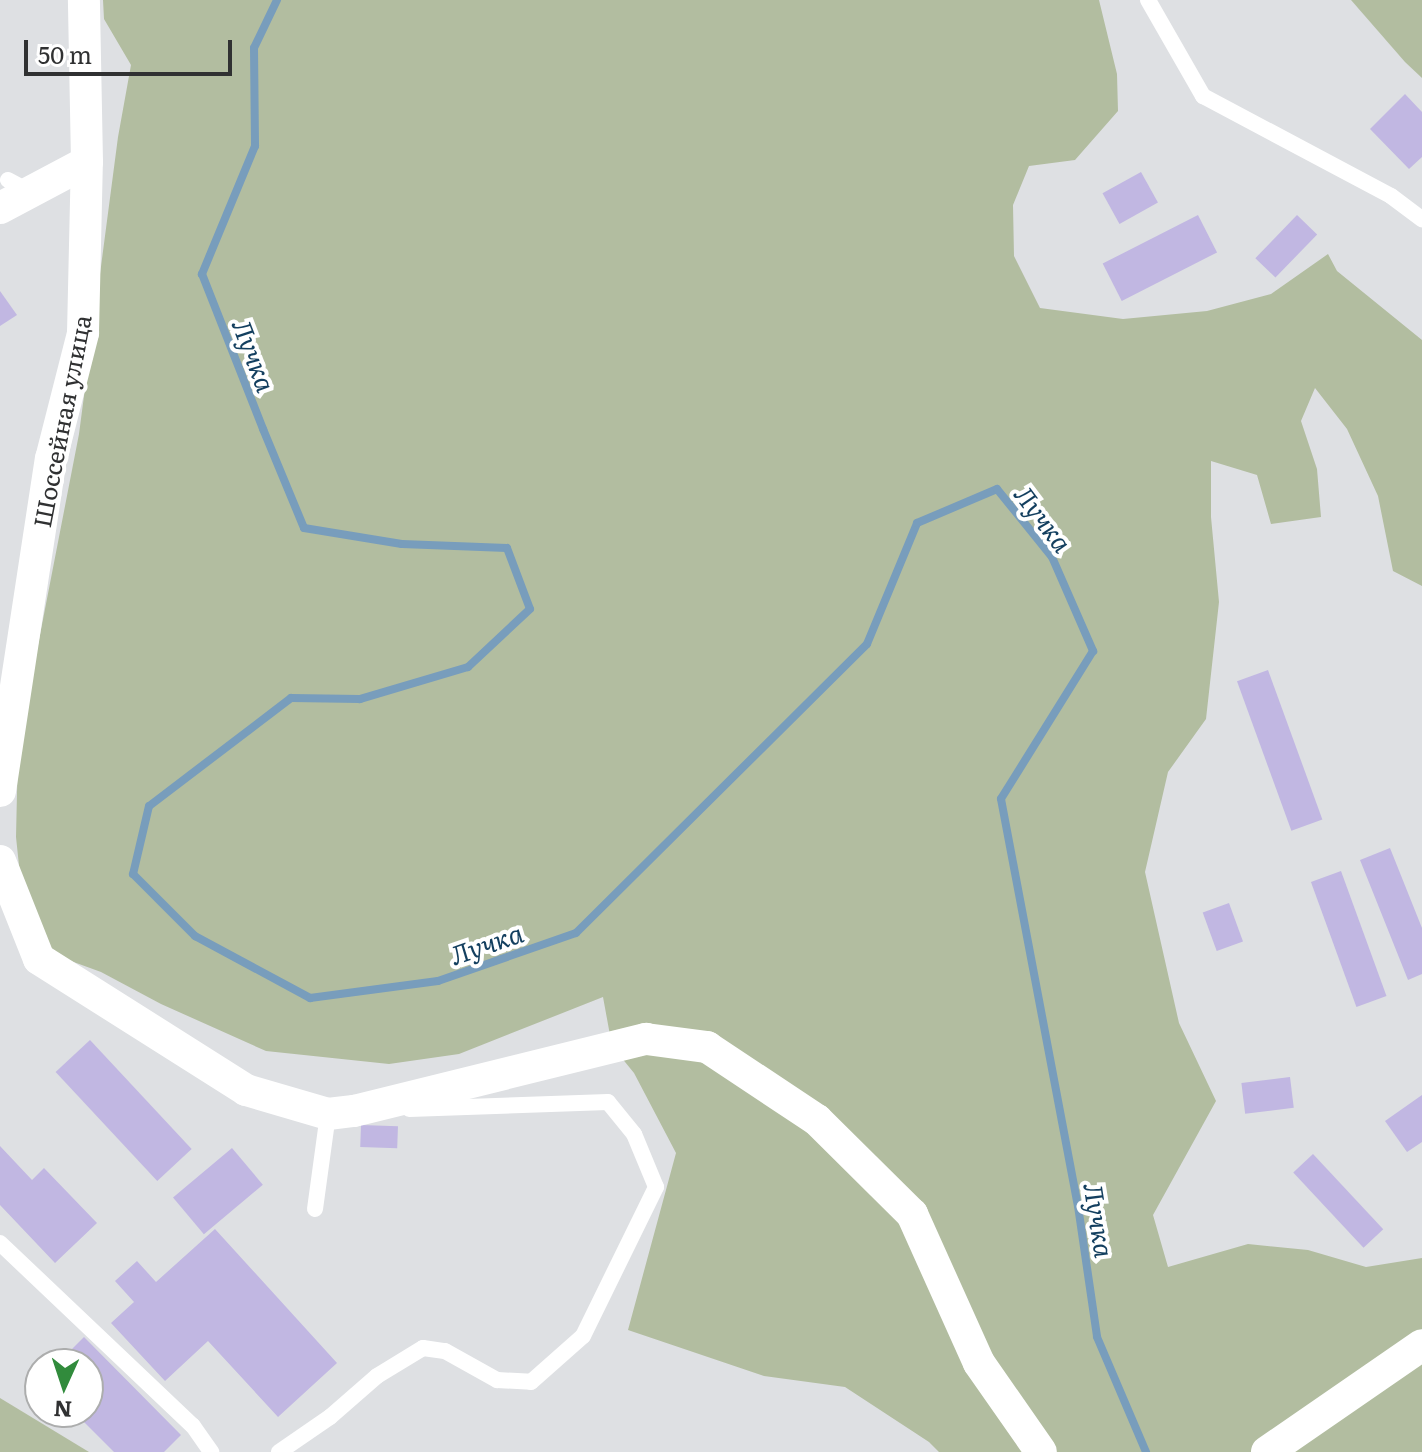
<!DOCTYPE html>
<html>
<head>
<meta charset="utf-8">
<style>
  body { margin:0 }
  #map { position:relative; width:1422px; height:1452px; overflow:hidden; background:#dee0e3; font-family:Literata,serif }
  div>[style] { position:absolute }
  .green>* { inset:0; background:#b2bda0 }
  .stream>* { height:8px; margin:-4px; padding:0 4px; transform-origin:4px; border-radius:4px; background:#789dbc }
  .building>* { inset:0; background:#c1b7e2; transform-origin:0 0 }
  .lane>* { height:16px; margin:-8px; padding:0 8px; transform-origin:8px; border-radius:8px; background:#fff }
  .street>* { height:32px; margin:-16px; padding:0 16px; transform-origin:16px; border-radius:16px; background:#fff }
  span { translate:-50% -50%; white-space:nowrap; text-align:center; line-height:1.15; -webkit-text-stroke:8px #fff; paint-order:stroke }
  .street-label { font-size:24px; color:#303132 }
  .water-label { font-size:26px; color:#133f5f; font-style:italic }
  .north { position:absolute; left:24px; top:1348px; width:80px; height:80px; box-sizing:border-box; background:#fff; border:2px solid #acadad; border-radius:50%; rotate:183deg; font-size:22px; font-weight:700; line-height:32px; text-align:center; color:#303132 }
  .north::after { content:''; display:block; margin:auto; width:28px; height:36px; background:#318b3c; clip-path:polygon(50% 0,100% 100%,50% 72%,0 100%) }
  .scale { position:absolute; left:24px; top:40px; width:208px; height:36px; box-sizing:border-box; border:4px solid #303132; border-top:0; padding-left:10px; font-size:24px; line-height:28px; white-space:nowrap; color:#303132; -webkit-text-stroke:6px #fff; paint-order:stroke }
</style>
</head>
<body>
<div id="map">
  <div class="green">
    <div style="clip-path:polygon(103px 0,1099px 0,1117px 74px,1118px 111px,1075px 160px,1029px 166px,1013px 205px,1014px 256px,1040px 308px,1123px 319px,1207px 311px,1271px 294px,1328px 254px,1337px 271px,1422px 340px,1422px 586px,1393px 571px,1378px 496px,1347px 429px,1315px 388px,1301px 421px,1317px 469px,1321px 517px,1271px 524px,1257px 475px,1211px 461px,1211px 517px,1219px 602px,1206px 719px,1168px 772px,1145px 872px,1179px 1023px,1216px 1101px,1153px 1215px,1168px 1267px,1248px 1244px,1308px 1250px,1366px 1267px,1422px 1258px,1422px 1452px,939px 1452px,929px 1442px,845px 1387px,764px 1376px,628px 1330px,676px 1153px,634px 1073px,612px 1046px,603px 997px,459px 1054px,389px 1064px,266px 1051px,161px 1004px,101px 972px,49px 953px,24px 913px,16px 837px,18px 748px,79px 434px,118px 137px,131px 65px,104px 19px)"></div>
    <div style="clip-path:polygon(1351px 0,1422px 0,1422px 78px,1405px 62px)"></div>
    <div style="clip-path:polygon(0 1398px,89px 1452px,0 1452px)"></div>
  </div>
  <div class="stream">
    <div style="left:277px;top:0;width:53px;rotate:115.6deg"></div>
    <div style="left:254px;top:48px;width:98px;rotate:89.4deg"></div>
    <div style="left:255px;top:146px;width:139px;rotate:112.5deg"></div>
    <div style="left:202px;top:274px;width:167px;rotate:68.5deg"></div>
    <div style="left:263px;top:429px;width:107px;rotate:67.5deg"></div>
    <div style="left:304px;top:528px;width:99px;rotate:9.3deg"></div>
    <div style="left:402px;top:544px;width:105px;rotate:2.2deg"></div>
    <div style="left:507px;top:548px;width:65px;rotate:69.3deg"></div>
    <div style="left:530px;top:609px;width:85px;rotate:136.9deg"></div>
    <div style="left:468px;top:667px;width:113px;rotate:163.5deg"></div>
    <div style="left:360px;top:699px;width:69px;rotate:-179.2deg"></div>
    <div style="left:291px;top:698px;width:178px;rotate:142.7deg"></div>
    <div style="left:149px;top:806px;width:70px;rotate:103.2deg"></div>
    <div style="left:133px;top:874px;width:88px;rotate:45deg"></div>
    <div style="left:195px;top:936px;width:131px;rotate:28.3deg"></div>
    <div style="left:310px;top:998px;width:129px;rotate:-7.6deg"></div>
    <div style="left:438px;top:981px;width:146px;rotate:-19.2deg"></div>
    <div style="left:576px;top:933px;width:410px;rotate:-44.8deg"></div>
    <div style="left:867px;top:644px;width:131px;rotate:-67.5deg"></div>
    <div style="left:917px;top:523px;width:87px;rotate:-23deg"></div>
    <div style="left:997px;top:489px;width:87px;rotate:51deg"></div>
    <div style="left:1052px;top:557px;width:103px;rotate:66.4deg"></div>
    <div style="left:1093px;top:651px;width:174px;rotate:121.9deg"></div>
    <div style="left:1001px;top:799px;width:414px;rotate:79.3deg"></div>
    <div style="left:1078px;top:1206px;width:132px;rotate:81.7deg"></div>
    <div style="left:1097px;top:1337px;width:125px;rotate:66.9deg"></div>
  </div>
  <div class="building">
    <div style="clip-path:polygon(1405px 94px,1422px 112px,1422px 157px,1409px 169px,1370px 129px)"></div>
    <div style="left:1141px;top:172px;width:35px;height:44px;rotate:61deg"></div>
    <div style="left:1198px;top:215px;width:42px;height:107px;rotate:63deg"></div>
    <div style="left:1297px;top:215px;width:28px;height:60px;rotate:44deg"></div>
    <div style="clip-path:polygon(0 291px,17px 315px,0 326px)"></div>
    <div style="left:1268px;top:670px;width:159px;height:33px;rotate:70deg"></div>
    <div style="clip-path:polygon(1390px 848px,1422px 928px,1422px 974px,1408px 980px,1360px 860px)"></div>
    <div style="left:1341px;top:871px;width:133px;height:32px;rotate:70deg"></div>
    <div style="left:1229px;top:903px;width:41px;height:28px;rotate:70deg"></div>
    <div style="left:90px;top:1040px;width:149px;height:47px;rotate:47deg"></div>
    <div style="left:1290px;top:1077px;width:31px;height:49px;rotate:83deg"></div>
    <div style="clip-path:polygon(1422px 1095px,1422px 1142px,1407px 1152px,1385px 1121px)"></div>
    <div style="left:361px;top:1125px;width:37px;height:22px;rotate:2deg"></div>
    <div style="clip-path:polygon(0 1146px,32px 1180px,44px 1168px,97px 1223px,55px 1263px,0 1205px)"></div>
    <div style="left:232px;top:1148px;width:48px;height:77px;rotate:50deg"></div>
    <div style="left:1313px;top:1154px;width:103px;height:27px;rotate:47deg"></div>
    <div style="clip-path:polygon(215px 1229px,337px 1363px,278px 1417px,208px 1341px,165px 1381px,111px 1323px,134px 1302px,115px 1281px,137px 1261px,156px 1282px)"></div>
    <div style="clip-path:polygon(84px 1337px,181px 1435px,164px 1452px,114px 1452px,74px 1412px,88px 1412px,88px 1364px,57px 1364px)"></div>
  </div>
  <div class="lane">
    <div style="left:1148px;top:0;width:111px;rotate:60.2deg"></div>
    <div style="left:1203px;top:96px;width:213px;rotate:28deg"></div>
    <div style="left:1391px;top:196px;width:39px;rotate:37deg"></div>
    <div style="left:8px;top:180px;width:26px;rotate:28deg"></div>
    <div style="left:315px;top:1209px;width:96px;rotate:-82.2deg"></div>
    <div style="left:0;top:1243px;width:266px;rotate:43.5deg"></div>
    <div style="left:193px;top:1426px;width:32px;rotate:55deg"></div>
    <div style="left:279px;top:1452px;width:62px;rotate:-34.5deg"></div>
    <div style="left:330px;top:1417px;width:62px;rotate:-41.1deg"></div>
    <div style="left:377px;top:1376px;width:54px;rotate:-31.3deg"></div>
    <div style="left:423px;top:1348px;width:22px;rotate:8deg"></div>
    <div style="left:445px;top:1351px;width:60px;rotate:29.1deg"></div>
    <div style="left:497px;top:1380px;width:34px;rotate:3deg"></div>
    <div style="left:531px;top:1382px;width:69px;rotate:-41.5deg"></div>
    <div style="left:583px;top:1336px;width:166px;rotate:-63.9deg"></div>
    <div style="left:656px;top:1187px;width:57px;rotate:-112.5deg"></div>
    <div style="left:634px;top:1134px;width:41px;rotate:-129.1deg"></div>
    <div style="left:608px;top:1102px;width:199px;rotate:178deg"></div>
  </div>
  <div class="street">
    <div style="left:0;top:208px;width:98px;rotate:-27.9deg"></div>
    <div style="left:0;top:791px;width:336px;rotate:-81.3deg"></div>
    <div style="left:51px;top:459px;width:130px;rotate:-75.7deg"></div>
    <div style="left:83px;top:333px;width:171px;rotate:-88.7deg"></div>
    <div style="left:87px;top:162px;width:162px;rotate:-91.1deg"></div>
    <div style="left:0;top:861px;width:105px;rotate:68.3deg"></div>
    <div style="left:39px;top:959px;width:245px;rotate:32.3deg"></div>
    <div style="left:246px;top:1090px;width:85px;rotate:16.3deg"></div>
    <div style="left:328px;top:1114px;width:26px;rotate:-7deg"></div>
    <div style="left:354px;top:1111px;width:301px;rotate:-13.9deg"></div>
    <div style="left:646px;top:1039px;width:62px;rotate:7.5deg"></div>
    <div style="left:707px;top:1047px;width:132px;rotate:33.6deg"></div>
    <div style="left:817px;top:1120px;width:134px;rotate:44.7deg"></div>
    <div style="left:912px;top:1214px;width:163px;rotate:65.8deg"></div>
    <div style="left:979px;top:1363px;width:108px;rotate:55.1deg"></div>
    <div style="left:1267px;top:1452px;width:188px;rotate:-34.6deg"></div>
  </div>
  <div class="street-label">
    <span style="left:61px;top:421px;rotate:-79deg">Шоссейная улица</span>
  </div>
  <div class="water-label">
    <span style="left:255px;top:355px;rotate:69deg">Лучка</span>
    <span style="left:1044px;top:518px;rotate:53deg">Лучка</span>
    <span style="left:486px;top:943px;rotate:-19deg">Лучка</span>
    <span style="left:1100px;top:1220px;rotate:81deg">Лучка</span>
  </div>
  <div class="north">N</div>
  <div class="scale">50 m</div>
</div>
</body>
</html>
